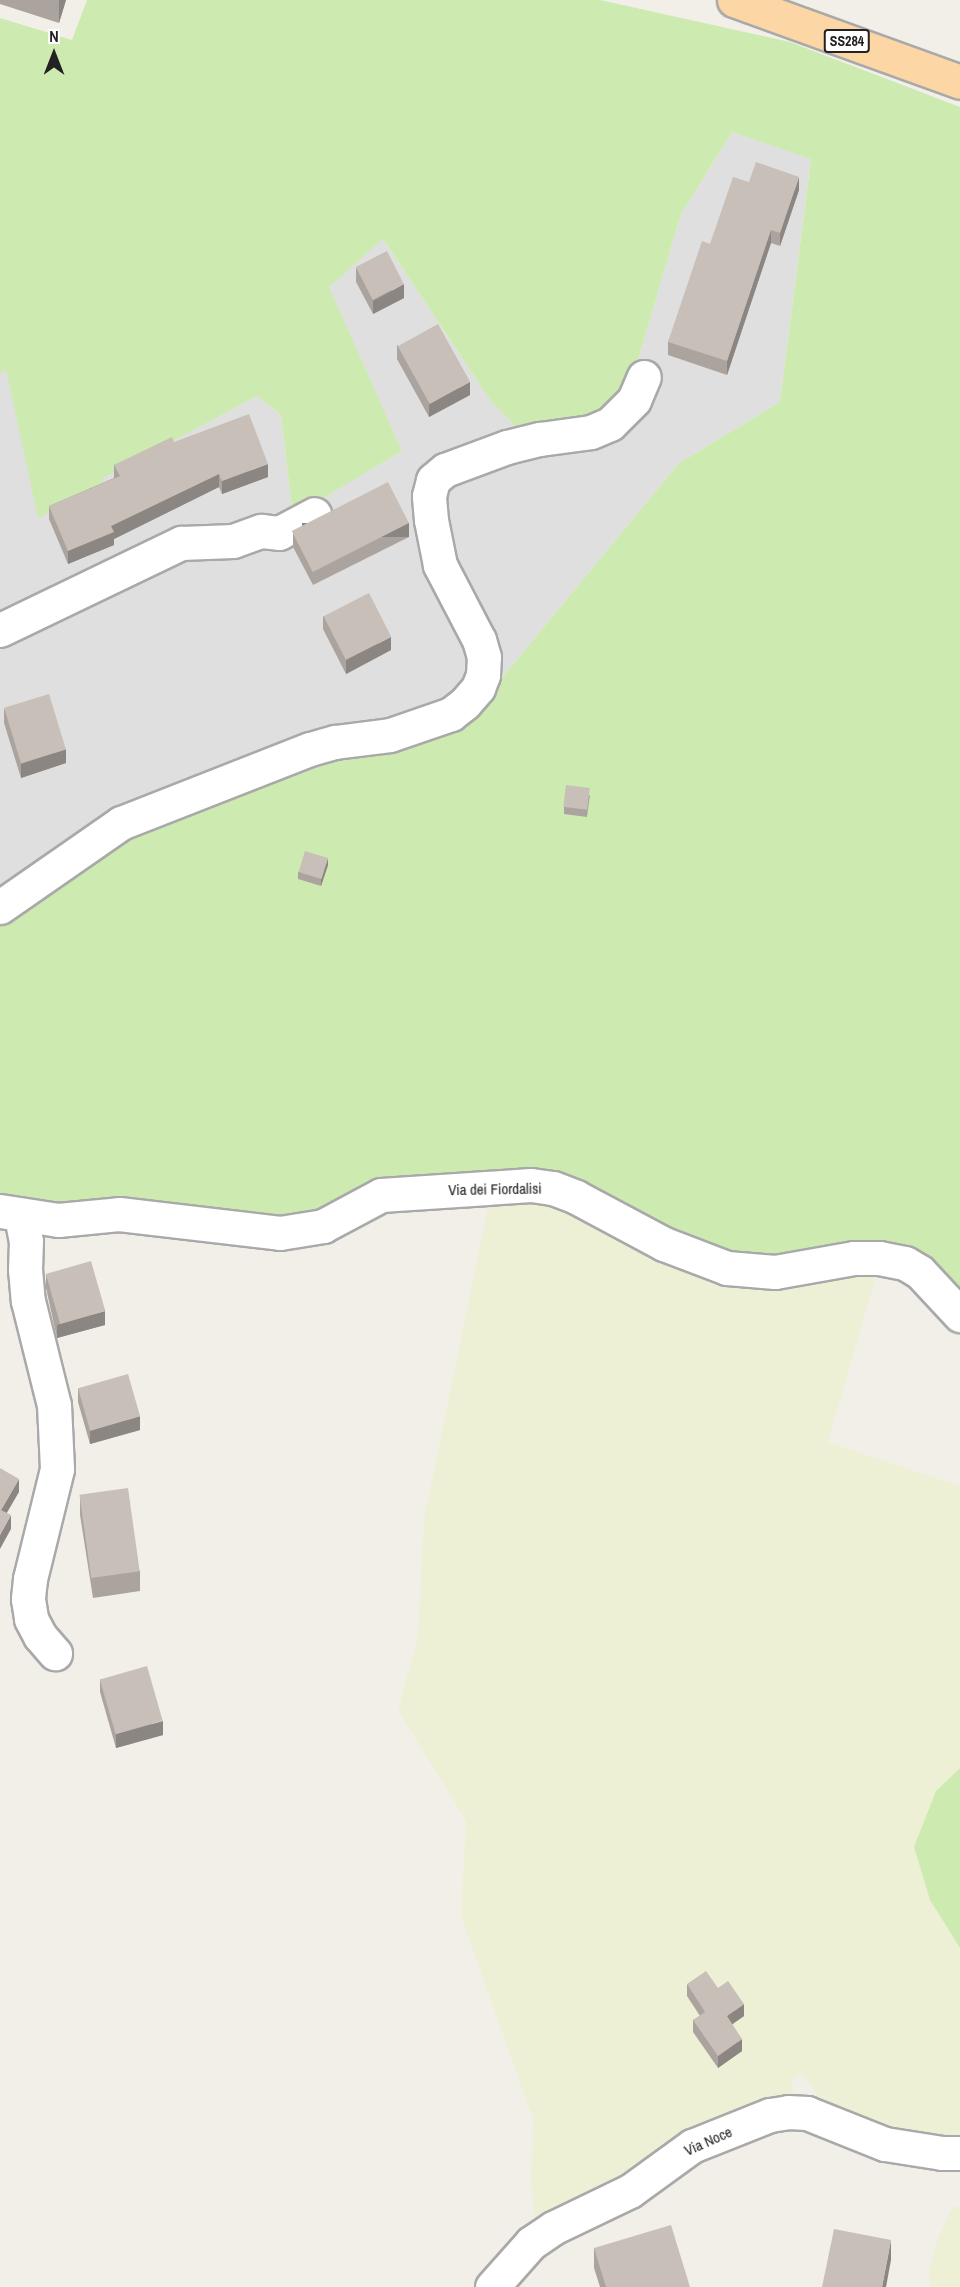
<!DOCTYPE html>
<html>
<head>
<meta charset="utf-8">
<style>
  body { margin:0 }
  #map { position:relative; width:960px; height:2287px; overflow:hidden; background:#f2efe9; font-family:"Archivo Narrow",sans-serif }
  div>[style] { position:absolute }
  .residential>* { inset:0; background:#e0dfdf }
  .farmland>* { inset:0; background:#eef0d5 }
  .grass>* { inset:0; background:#cdebb0 }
  .roads { filter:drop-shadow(2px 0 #a9a9a9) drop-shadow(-2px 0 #a9a9a9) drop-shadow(0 2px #a9a9a9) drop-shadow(0 -2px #a9a9a9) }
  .minor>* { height:33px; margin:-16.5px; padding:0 16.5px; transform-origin:16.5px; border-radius:16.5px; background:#fff }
  .major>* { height:33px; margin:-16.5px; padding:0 16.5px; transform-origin:16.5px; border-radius:16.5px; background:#fcd6a4 }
  .wall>* { inset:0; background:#aba49e }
  .shaded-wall>* { inset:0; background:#8b8681; transform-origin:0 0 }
  .building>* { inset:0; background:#c7bfb8; transform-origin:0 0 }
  span { translate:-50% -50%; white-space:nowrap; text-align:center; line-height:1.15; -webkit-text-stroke:4.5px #fff; paint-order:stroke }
  .shield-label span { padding:2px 4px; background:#fff; border:2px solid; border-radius:4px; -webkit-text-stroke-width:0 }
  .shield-label { font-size:14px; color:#222; font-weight:700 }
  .street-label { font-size:15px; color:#222 }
  .north { position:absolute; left:24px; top:24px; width:60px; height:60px; -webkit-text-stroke:4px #fff; paint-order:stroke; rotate:0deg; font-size:16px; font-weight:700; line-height:24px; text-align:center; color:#222 }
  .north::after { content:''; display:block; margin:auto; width:21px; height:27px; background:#222; clip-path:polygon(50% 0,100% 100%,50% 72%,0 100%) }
</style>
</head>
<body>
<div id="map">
  <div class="residential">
    <div style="clip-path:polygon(732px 132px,811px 158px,780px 402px,679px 463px,473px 713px,0 919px,0 374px,6px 368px,105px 485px,101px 479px,257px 396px,281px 415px,293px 515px,402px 451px,328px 287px,383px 239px,490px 400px,519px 430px,632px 380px,681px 214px)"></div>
  </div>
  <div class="farmland">
    <div style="clip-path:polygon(542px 1194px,878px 1270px,828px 1442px,960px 1486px,960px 1768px,936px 1791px,930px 1900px,960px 1948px,960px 2137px,914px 2135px,855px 2116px,823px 2102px,802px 2074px,791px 2080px,794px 2099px,618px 2180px,535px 2226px,531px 2179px,533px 2119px,461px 1916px,466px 1821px,398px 1710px,418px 1636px,424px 1519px,490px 1197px)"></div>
    <div style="clip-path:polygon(960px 2206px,960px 2287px,932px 2287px,928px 2273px,938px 2238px,953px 2207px)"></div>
  </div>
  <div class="grass">
    <div style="clip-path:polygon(87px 0,600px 0,790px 42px,960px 107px,960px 1303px,921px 1260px,744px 1261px,556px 1178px,300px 1222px,63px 1208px,0 1196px,0 919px,129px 826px,336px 752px,473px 713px,679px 463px,780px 402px,811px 159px,732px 132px,681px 214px,632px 380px,602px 411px,569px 425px,519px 430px,490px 400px,383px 239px,329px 287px,402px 451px,293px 516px,281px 415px,257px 396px,102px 479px,105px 485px,38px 518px,6px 369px,0 374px,0 18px,72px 40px)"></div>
    <div style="clip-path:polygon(960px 1768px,960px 1948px,930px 1900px,914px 1847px,936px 1791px)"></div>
  </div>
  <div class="roads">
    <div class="minor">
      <div style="left:0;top:630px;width:201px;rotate:-25.7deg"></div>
      <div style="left:181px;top:543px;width:52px;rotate:-2.2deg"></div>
      <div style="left:233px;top:541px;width:30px;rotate:-20deg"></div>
      <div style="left:261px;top:531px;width:18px;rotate:6deg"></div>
      <div style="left:279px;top:533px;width:40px;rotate:-28deg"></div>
      <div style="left:0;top:907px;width:147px;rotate:-34.8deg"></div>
      <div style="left:121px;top:823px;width:203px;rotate:-21.4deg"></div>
      <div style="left:310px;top:749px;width:26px;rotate:-16deg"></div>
      <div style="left:335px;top:742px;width:55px;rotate:-7.3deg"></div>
      <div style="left:390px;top:735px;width:65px;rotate:-19deg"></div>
      <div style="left:451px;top:714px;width:18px;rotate:-38deg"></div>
      <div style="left:465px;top:703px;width:20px;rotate:-49deg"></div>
      <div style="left:478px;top:688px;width:14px;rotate:-69deg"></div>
      <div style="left:483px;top:675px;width:18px;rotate:-87deg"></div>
      <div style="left:484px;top:657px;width:18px;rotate:-106deg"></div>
      <div style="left:479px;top:640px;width:85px;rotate:-117.5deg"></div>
      <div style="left:440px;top:565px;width:46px;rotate:-101.3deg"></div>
      <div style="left:431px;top:520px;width:24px;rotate:-95deg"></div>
      <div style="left:429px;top:496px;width:16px;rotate:-76deg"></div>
      <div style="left:433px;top:480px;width:16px;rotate:-40deg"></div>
      <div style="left:445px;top:470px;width:66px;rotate:-20.4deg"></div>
      <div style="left:507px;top:447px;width:34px;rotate:-14deg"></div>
      <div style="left:540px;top:439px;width:51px;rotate:-7.8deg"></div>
      <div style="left:591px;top:432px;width:21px;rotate:-23deg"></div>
      <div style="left:610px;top:424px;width:34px;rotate:-45deg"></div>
      <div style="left:634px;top:400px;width:25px;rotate:-67deg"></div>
      <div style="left:0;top:1211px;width:59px;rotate:8.8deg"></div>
      <div style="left:58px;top:1220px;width:61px;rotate:-5.6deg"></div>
      <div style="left:119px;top:1214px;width:162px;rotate:6.7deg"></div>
      <div style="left:280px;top:1233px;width:44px;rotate:-9.2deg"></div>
      <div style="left:323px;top:1226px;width:66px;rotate:-28.1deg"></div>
      <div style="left:381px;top:1195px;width:150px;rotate:-3.8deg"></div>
      <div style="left:531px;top:1185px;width:22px;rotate:8deg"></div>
      <div style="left:553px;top:1188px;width:25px;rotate:21deg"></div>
      <div style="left:576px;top:1197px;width:100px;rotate:28.1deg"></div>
      <div style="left:664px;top:1244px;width:67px;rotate:20.9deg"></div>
      <div style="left:727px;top:1268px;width:48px;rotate:4.8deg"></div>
      <div style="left:775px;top:1272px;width:80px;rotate:-10deg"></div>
      <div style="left:854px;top:1258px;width:25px"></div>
      <div style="left:879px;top:1258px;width:26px;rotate:11deg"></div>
      <div style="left:905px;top:1263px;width:17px;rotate:31deg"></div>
      <div style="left:920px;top:1272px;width:59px;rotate:47.1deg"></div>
      <div style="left:21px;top:1216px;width:25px;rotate:79deg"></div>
      <div style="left:26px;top:1241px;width:28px;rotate:92deg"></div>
      <div style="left:25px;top:1269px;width:32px;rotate:85deg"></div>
      <div style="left:28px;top:1301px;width:107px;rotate:76deg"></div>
      <div style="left:54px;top:1405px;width:64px;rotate:87.3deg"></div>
      <div style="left:57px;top:1469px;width:113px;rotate:103.8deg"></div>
      <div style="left:30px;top:1579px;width:20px;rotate:96deg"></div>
      <div style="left:28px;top:1599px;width:20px;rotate:81deg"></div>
      <div style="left:31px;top:1619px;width:19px;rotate:62deg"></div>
      <div style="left:40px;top:1636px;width:23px;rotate:49deg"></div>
      <div style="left:492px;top:2287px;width:59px;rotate:-48.4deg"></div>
      <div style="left:531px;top:2243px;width:27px;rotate:-34deg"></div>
      <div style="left:553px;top:2228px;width:85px;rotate:-25.7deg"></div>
      <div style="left:630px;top:2191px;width:77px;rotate:-36deg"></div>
      <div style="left:692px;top:2146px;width:84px;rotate:-21.7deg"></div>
      <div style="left:770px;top:2115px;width:18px;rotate:-9deg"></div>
      <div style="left:788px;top:2112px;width:19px;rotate:3deg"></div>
      <div style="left:807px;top:2113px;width:84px;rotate:21.7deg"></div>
      <div style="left:885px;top:2144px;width:58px;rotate:9deg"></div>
      <div style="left:942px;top:2153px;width:18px"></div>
    </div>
    <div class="major">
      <div style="left:734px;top:0;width:240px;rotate:19.9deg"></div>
    </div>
  </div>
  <div class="wall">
    <div style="clip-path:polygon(0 0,66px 0,59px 23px,0 4px)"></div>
    <div style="clip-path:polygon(749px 182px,799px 190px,780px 246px,771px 243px,727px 375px,668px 355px,668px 342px,710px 244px)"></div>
    <div style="clip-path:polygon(356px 268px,404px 298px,373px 314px,356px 282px)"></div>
    <div style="clip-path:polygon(397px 345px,470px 395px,429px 417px,397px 359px)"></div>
    <div style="clip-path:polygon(174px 442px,268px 477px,222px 494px,219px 487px,114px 539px,114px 545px,68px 564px,49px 519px,49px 506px,114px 478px,114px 465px)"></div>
    <div style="clip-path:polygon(293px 533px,409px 537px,313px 585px,293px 547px)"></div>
    <div style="clip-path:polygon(323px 616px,391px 650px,346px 674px,323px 629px)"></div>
    <div style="clip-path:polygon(4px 709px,66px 763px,21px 778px,4px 723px)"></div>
    <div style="clip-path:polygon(590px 795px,587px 817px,564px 814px,564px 807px)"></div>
    <div style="clip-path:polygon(328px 865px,321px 886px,298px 879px,298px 872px)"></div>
    <div style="clip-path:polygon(46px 1274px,105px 1325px,57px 1338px,46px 1288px)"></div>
    <div style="clip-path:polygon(78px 1388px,140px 1430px,90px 1444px,78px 1402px)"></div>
    <div style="clip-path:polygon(80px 1495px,140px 1571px,140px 1591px,93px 1598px,80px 1515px)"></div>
    <div style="clip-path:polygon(100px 1679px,163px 1735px,116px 1748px,100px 1692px)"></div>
    <div style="clip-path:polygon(687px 1984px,744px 2016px,732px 2024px,742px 2051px,718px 2068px,693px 2032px,693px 2020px,700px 2016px,687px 1996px)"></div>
    <div style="clip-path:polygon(594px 2248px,690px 2287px,600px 2287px,594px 2268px)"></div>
  </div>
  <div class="shaded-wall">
    <div style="clip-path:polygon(59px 0,66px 0,59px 23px)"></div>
    <div style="clip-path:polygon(799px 177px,799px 190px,780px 246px,780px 233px)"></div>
    <div style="clip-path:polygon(771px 230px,771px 243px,727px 375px,727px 361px)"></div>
    <div style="clip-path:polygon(404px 284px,404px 298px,373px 314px,373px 301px)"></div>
    <div style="clip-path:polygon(470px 382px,470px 395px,429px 417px,429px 404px)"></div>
    <div style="clip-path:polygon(268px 464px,268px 477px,222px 494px,222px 481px)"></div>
    <div style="clip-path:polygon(219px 474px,219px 487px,114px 539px,114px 545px,68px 564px,68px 551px,111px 526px)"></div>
    <div style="left:409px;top:523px;width:14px;height:107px;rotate:90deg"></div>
    <div style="clip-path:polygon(391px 637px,391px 650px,346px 674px,346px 660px)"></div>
    <div style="clip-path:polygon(66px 749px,66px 763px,21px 778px,21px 764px)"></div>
    <div style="clip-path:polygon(328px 858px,328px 865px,321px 886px,321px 879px)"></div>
    <div style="clip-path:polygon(105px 1311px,105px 1325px,57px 1338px,57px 1325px)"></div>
    <div style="clip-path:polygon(140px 1416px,140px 1430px,90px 1444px,90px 1431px)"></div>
    <div style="clip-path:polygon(19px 1479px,19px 1492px,1px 1523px,1px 1510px)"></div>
    <div style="clip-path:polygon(11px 1515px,11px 1529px,0 1549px,0 1535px)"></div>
    <div style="clip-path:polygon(163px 1721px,163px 1735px,116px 1748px,116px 1734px)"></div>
    <div style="clip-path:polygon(744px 2004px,744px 2016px,727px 2028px,727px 2016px)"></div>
    <div style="clip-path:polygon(742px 2039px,742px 2051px,718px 2068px,718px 2056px)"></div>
    <div style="clip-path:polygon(891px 2240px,891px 2260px,886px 2287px,882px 2287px)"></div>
  </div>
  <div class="building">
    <div style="clip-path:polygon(756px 162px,799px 177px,780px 233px,771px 230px,727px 361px,668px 342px,702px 241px,710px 244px,733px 177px,749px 182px)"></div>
    <div style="left:387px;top:251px;width:37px;height:35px;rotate:63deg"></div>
    <div style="left:438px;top:324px;width:66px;height:46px;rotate:61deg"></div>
    <div style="clip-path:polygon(249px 414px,268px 464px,222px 481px,219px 474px,111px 526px,114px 532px,68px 551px,49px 506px,120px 476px,114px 465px,172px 437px,174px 442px)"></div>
    <div style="left:388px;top:482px;width:46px;height:108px;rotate:63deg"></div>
    <div style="left:369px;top:593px;width:49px;height:51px;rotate:63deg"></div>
    <div style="left:49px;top:694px;width:58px;height:47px;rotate:73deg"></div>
    <div style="left:566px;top:785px;width:24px;height:22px;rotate:7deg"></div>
    <div style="left:305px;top:851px;width:24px;height:22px;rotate:17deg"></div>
    <div style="left:91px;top:1261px;width:52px;height:47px;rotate:74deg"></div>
    <div style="left:128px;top:1374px;width:44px;height:52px;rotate:74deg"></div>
    <div style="clip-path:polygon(0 1468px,19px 1479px,1px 1510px,11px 1515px,0 1535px)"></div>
    <div style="left:128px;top:1488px;width:84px;height:49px;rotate:82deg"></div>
    <div style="left:147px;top:1666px;width:57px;height:49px;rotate:74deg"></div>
    <div style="clip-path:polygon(706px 1971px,718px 1988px,728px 1981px,744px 2004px,727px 2016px,742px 2039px,718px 2056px,693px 2020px,705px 2012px,687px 1984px)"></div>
    <div style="clip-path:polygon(671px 2225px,690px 2287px,606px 2287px,594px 2248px)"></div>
    <div style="clip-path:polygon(834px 2229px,891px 2240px,882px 2287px,822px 2287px)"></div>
  </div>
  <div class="shield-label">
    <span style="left:847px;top:41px">SS284</span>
  </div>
  <div class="street-label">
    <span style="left:495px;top:1189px;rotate:-1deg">Via dei Fiordalisi</span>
    <span style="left:708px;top:2141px;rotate:-24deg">Via Noce</span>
  </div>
  <div class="north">N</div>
</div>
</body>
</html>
